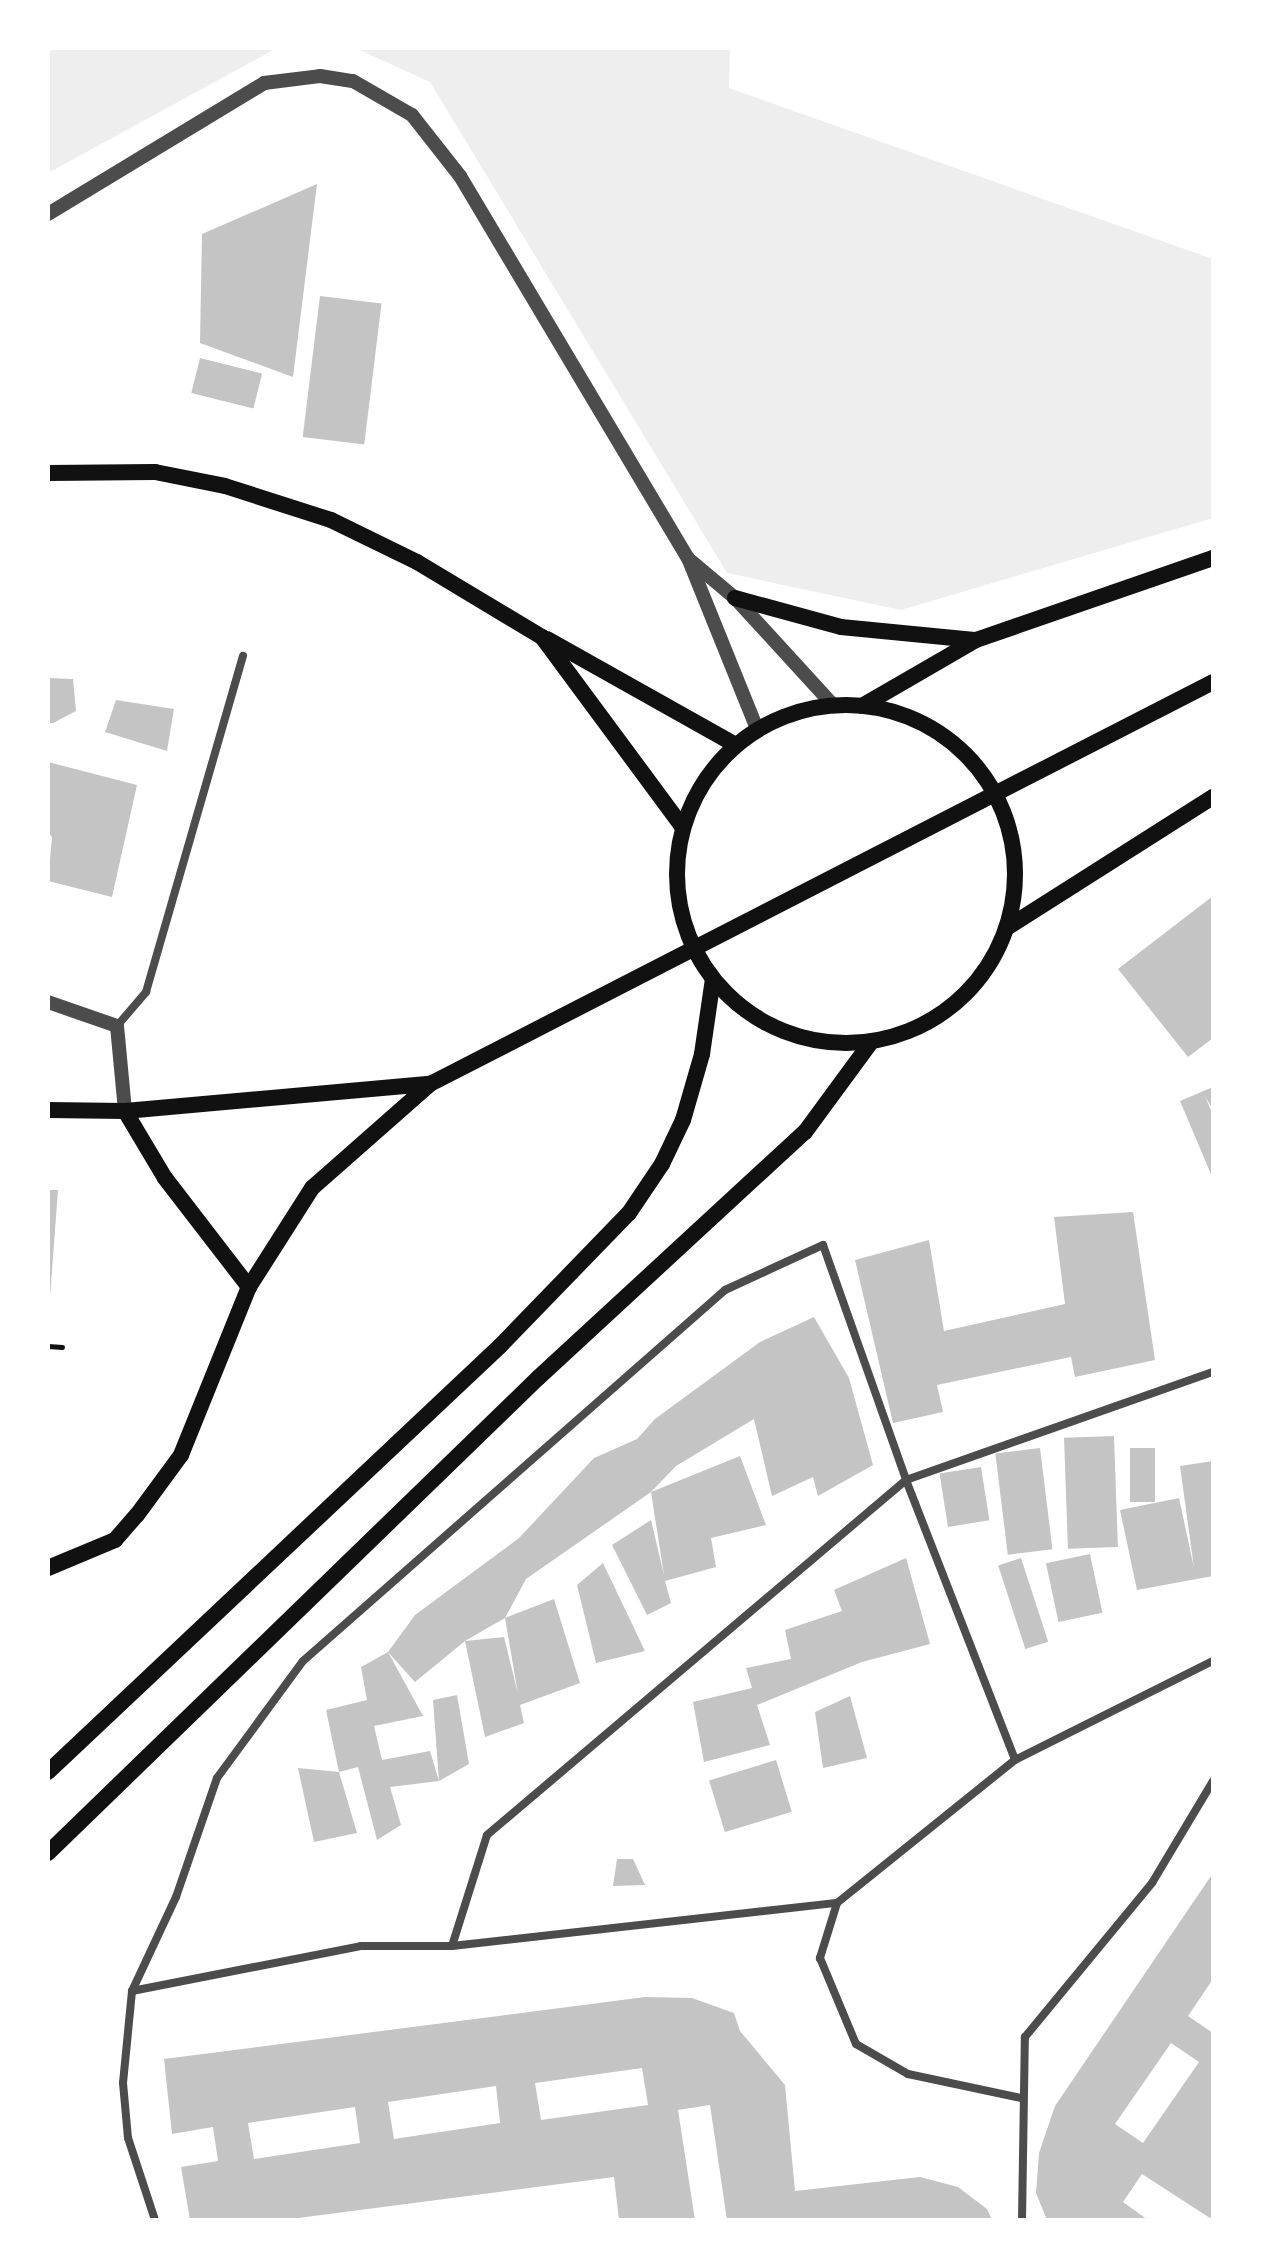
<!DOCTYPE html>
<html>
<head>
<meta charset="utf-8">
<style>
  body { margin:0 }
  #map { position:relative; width:1261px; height:2268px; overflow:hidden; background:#fff; font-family:Ubuntu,sans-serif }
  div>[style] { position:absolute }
  .green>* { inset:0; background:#eee }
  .building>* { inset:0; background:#c4c4c4; transform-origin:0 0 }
  .path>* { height:5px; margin:-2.5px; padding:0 2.5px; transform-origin:2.5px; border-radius:2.5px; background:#111 }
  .minor>* { height:8px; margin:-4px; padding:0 4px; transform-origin:4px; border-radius:4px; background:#4c4c4c }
  .tertiary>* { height:14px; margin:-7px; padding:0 7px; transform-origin:7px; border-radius:7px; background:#4c4c4c }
  .secondary>* { height:16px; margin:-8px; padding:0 8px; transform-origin:8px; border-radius:8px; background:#111 }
  .secondary>.ring { margin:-8px; padding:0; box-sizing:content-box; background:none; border:16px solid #111; border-radius:50% }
  span { translate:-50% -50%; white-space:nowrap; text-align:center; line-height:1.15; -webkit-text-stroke:7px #fff; paint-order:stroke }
  .frame { position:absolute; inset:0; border:50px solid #fff; pointer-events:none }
</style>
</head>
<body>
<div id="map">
  <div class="green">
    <div style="clip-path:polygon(48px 48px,277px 48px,48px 173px)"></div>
    <div style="clip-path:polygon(355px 48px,730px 48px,729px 88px,1213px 259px,1213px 518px,901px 610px,727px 573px,430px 82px)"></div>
  </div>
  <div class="building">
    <div style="clip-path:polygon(317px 184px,293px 377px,200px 343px,202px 234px)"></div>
    <div style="left:320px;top:296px;width:62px;height:142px;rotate:7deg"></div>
    <div style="left:200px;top:358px;width:64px;height:36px;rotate:14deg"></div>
    <div style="clip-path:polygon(48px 678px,73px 679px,76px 711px,53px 723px,48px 723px)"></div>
    <div style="clip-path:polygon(116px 700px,174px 709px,167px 751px,105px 732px)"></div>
    <div style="clip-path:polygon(48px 762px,137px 785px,112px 897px,48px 881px,52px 837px,48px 832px)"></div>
    <div style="clip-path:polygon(1213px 896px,1213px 1038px,1188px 1057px,1118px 969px)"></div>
    <div style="clip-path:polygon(1213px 1087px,1213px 1110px,1205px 1096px,1213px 1115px,1213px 1179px,1180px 1101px)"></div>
    <div style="clip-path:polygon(48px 1190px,58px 1190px,50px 1297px,48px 1297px)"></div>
    <div style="clip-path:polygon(1133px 1212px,1155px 1360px,1075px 1377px,1071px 1357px,937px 1385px,943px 1412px,893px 1423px,855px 1260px,929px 1240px,944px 1331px,1065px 1304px,1054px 1217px)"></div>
    <div style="clip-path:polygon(814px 1317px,849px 1378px,873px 1465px,818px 1496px,813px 1477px,772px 1496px,754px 1419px,676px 1466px,651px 1492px,526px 1579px,505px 1618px,465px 1641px,504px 1637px,518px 1694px,505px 1618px,554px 1599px,580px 1683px,520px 1705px,524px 1723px,485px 1737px,465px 1641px,415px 1682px,388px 1652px,415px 1615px,519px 1538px,594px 1458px,637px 1439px,655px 1419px,760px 1342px)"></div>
    <div style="left:1114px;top:1436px;width:111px;height:50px;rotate:88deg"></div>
    <div style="left:1040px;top:1448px;width:102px;height:45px;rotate:83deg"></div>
    <div style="left:1130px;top:1448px;width:25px;height:54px"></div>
    <div style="clip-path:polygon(740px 1456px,766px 1525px,711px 1538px,716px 1567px,665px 1581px,671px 1603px,647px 1615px,612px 1545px,651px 1520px,664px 1575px,651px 1492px)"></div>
    <div style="clip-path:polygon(1213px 1461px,1213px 1576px,1137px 1590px,1120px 1510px,1179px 1498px,1194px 1568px,1180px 1466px)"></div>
    <div style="left:981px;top:1467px;width:54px;height:42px;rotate:81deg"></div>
    <div style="left:1090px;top:1554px;width:60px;height:45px;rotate:78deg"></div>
    <div style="clip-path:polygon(906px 1558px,930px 1644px,862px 1662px,757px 1705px,770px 1745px,704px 1762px,693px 1702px,752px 1688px,746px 1668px,791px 1659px,785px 1630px,842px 1611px,834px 1590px)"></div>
    <div style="left:1021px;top:1558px;width:88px;height:24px;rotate:72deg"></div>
    <div style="clip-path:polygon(603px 1563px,645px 1651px,596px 1663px,577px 1585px)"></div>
    <div style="clip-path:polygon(388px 1652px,423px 1716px,374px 1726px,382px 1760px,430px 1751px,439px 1781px,390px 1787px,401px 1825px,377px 1840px,358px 1767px,339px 1772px,326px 1710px,367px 1700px,361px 1667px)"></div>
    <div style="clip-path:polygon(457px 1695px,469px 1764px,439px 1781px,433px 1700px)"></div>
    <div style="clip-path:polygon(850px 1696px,867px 1758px,823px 1768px,815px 1712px)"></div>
    <div style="left:776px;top:1760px;width:54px;height:70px;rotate:73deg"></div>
    <div style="clip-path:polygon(298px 1768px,339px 1772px,357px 1833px,314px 1842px)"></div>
    <div style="clip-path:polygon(617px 1859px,633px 1859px,645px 1885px,613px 1886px)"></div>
    <div style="clip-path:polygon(evenodd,1213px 1873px,1213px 1979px,1188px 2016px,1213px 2033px,1213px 2220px,1142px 2174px,1123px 2202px,1148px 2220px,1047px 2220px,1036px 2193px,1039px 2153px,1055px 2106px,1213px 1873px,1171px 2043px,1199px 2062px,1143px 2143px,1115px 2124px,1171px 2043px)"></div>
    <div style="clip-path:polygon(evenodd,645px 1997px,692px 1998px,734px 2013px,740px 2031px,785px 2085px,795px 2191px,920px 2177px,958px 2187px,987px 2209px,992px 2220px,727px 2220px,710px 2105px,678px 2110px,695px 2220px,619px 2220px,614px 2177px,283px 2220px,190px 2220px,181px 2167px,218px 2161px,213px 2127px,172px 2134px,164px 2059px,645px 1997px,642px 2068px,648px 2105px,541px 2120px,535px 2083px,642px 2068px,645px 1997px,496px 2086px,500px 2123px,394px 2139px,388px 2102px,496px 2086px,645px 1997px,355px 2107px,360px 2143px,254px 2159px,248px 2123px,355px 2107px)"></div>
  </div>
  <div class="path">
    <div style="left:48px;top:1346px;width:14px;rotate:4deg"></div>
  </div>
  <div class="minor">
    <div style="left:117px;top:1026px;width:45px;rotate:-49.5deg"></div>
    <div style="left:146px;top:992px;width:350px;rotate:-73.9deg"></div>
    <div style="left:837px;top:1903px;width:228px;rotate:-38.8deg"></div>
    <div style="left:1015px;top:1760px;width:221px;rotate:-26.6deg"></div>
    <div style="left:837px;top:1903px;width:58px;rotate:107.2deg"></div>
    <div style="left:820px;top:1958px;width:93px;rotate:67.3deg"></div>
    <div style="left:856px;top:2044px;width:60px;rotate:30deg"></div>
    <div style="left:908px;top:2074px;width:116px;rotate:12deg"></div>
    <div style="left:452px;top:1946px;width:116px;rotate:-72.5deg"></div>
    <div style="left:487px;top:1835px;width:549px;rotate:-40.27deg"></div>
    <div style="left:906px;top:1480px;width:325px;rotate:-19.4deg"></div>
    <div style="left:132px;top:1991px;width:233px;rotate:-11.1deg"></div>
    <div style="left:361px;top:1946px;width:91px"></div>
    <div style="left:452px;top:1946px;width:387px;rotate:-6.4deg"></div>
    <div style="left:155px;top:2220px;width:86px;rotate:-108.2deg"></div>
    <div style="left:128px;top:2138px;width:55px;rotate:-95.2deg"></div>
    <div style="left:123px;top:2083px;width:92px;rotate:-84.4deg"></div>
    <div style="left:132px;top:1991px;width:104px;rotate:-64.9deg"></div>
    <div style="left:176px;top:1897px;width:126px;rotate:-71deg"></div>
    <div style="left:217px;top:1778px;width:145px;rotate:-53.7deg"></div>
    <div style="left:303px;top:1661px;width:562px;rotate:-41.32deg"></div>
    <div style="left:725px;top:1290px;width:108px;rotate:-24.7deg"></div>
    <div style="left:823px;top:1245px;width:249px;rotate:70.5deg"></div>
    <div style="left:906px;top:1480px;width:300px;rotate:68.7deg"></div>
    <div style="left:1022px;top:2220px;width:183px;rotate:-89.1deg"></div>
    <div style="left:1025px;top:2037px;width:200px;rotate:-50.5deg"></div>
    <div style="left:1152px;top:1883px;width:119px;rotate:-59.1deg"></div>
  </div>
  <div class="tertiary">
    <div style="left:48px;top:214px;width:253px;rotate:-31.2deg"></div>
    <div style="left:264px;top:83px;width:56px;rotate:-7.1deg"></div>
    <div style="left:320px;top:76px;width:33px;rotate:9deg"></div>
    <div style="left:353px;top:81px;width:68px;rotate:30deg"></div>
    <div style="left:412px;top:115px;width:78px;rotate:51.8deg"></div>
    <div style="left:460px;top:176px;width:445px;rotate:59.2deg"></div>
    <div style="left:688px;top:558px;width:184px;rotate:68deg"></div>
    <div style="left:691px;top:561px;width:57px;rotate:40.1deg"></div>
    <div style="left:735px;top:598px;width:145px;rotate:47.5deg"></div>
    <div style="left:48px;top:1002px;width:73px;rotate:19.2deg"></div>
    <div style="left:117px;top:1026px;width:85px;rotate:84.6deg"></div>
  </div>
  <div class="secondary">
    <div style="left:48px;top:473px;width:107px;rotate:-0.5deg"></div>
    <div style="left:155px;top:472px;width:71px;rotate:11.3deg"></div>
    <div style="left:225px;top:486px;width:111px;rotate:17.8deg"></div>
    <div style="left:331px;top:520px;width:96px;rotate:26deg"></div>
    <div style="left:417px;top:562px;width:146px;rotate:31deg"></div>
    <div style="left:542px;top:637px;width:235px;rotate:53.5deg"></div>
    <div style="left:735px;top:598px;width:110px;rotate:15.3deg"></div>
    <div style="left:841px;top:627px;width:134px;rotate:5.6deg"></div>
    <div style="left:547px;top:639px;width:217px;rotate:29.3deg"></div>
    <div class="ring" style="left:677px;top:705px;width:322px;height:322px"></div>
    <div style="left:862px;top:706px;width:132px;rotate:-30.1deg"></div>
    <div style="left:976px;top:640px;width:251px;rotate:-19.1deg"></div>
    <div style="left:1008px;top:927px;width:243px;rotate:-32.4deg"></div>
    <div style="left:48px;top:1110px;width:77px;rotate:0.7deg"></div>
    <div style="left:125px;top:1111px;width:306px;rotate:-5.1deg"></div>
    <div style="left:125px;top:1111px;width:78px;rotate:59.2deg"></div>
    <div style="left:165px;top:1178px;width:138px;rotate:52.4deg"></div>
    <div style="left:48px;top:1568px;width:73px;rotate:-22.7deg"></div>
    <div style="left:115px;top:1540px;width:33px;rotate:-49deg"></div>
    <div style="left:137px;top:1515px;width:74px;rotate:-53.7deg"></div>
    <div style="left:181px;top:1455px;width:181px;rotate:-68deg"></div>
    <div style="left:249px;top:1287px;width:117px;rotate:-57.5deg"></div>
    <div style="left:312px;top:1188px;width:157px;rotate:-41.4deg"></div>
    <div style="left:430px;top:1084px;width:880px;rotate:-27.18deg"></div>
    <div style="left:48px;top:1772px;width:621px;rotate:-43.3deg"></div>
    <div style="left:500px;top:1346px;width:185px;rotate:-45.9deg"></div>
    <div style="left:629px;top:1213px;width:59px;rotate:-56deg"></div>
    <div style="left:662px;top:1164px;width:49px;rotate:-64.5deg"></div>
    <div style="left:683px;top:1120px;width:69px;rotate:-73.9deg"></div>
    <div style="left:702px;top:1054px;width:76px;rotate:-81.7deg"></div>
    <div style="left:48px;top:1853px;width:682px;rotate:-44.11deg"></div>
    <div style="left:538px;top:1378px;width:363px;rotate:-42.7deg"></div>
    <div style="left:805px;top:1132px;width:112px;rotate:-53.7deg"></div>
  </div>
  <div class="frame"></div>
</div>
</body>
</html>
